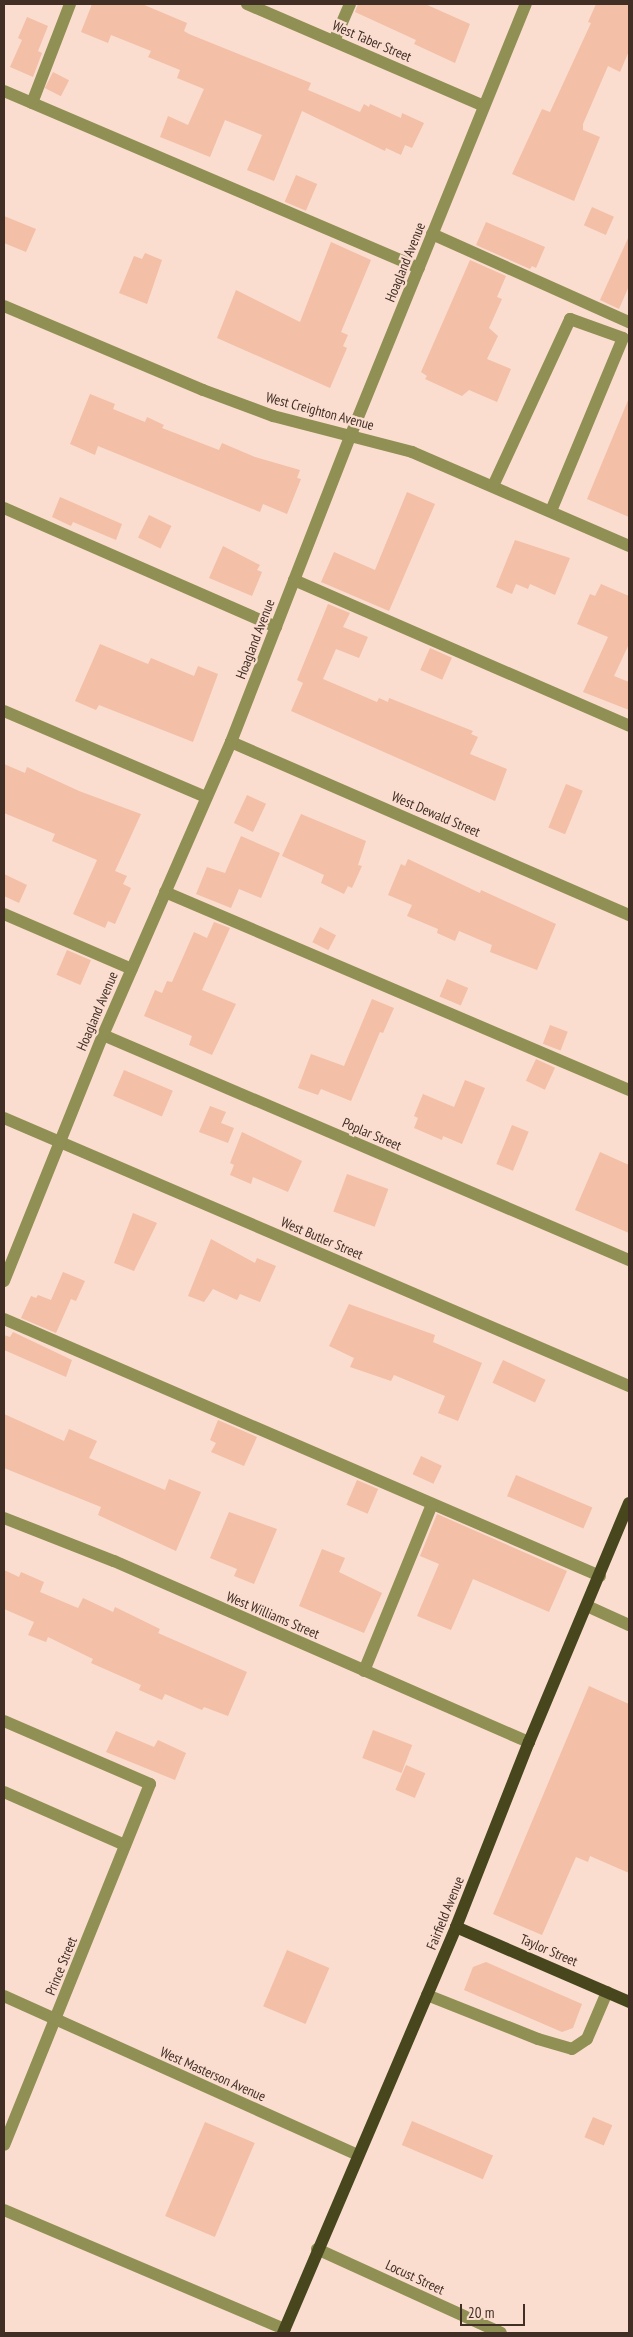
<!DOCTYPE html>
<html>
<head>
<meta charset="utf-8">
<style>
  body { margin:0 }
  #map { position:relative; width:633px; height:2337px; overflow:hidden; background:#faddcf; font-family:"PT Sans Narrow",sans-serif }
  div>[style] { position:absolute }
  .building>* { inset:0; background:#f3bfa6; transform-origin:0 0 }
  .minor>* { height:12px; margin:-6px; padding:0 6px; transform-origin:6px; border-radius:6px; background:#908f54 }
  .major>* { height:12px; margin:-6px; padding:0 6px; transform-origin:6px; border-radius:6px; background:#47461d }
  span { translate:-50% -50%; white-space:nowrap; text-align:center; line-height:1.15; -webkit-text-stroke:4.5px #faddcf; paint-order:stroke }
  .street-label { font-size:14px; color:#412f26 }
  .frame { position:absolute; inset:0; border:5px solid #412f26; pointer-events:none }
  .scale { position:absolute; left:460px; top:2304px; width:65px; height:22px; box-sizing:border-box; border:2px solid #412f26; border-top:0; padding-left:6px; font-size:15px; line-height:18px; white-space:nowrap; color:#412f26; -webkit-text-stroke:4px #faddcf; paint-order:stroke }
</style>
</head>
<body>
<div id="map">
  <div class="building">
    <div style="clip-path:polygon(92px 4px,142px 4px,187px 23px,184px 31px,189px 34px,311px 83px,308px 90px,360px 112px,364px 104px,369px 107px,370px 104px,401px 118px,402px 113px,424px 123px,412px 148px,405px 145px,401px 155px,386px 148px,385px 151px,302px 111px,274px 181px,247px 170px,262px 135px,225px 120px,210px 157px,160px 137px,168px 116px,188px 125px,204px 89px,177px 78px,180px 70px,148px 57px,151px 51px,111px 35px,108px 43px,81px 32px)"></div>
    <div style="clip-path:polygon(358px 4px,425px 4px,470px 24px,455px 63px,414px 44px,416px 40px,355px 12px)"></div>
    <div style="clip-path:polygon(596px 4px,629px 4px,629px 51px,620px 72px,608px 66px,583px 124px,583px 130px,600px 137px,574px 201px,512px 174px,542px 109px,550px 112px,591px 23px,588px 22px)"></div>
    <div style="clip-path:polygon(27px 17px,48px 26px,38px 51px,42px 53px,33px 77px,10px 67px,22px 40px,18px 38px)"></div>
    <div style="left:53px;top:72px;width:18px;height:18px;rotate:27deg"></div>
    <div style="left:296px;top:175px;width:23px;height:29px;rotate:23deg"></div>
    <div style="left:592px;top:207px;width:24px;height:20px;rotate:24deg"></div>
    <div style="clip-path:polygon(4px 216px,36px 229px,26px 252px,4px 243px)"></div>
    <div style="clip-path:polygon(486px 222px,545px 247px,536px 268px,532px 266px,530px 269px,476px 245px)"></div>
    <div style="clip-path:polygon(629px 236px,629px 286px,619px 309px,600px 300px)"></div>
    <div style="clip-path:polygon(331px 242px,371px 260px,341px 332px,348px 335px,343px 346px,347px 348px,330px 388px,217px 338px,236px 290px,300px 322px)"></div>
    <div style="clip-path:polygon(145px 253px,162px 260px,147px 304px,119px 293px,134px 256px,142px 259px)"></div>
    <div style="clip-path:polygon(470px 260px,506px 276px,497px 297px,502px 299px,489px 328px,498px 336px,487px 359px,511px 369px,497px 402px,469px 390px,462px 396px,425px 379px,427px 376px,421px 372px)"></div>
    <div style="clip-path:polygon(90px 394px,115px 404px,113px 409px,145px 422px,147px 417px,164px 425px,162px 428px,219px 450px,222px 443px,255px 457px,300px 470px,297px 478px,301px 479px,287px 514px,263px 504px,260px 512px,98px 446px,95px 455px,70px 444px)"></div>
    <div style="clip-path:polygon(629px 398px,629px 517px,587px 499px)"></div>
    <div style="clip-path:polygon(407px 492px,435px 504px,389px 611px,321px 582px,334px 552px,375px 570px)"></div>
    <div style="clip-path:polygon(60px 497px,122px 524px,116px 540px,73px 522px,71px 526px,52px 517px)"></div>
    <div style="left:149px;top:515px;width:25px;height:25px;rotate:26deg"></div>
    <div style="clip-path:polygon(515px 540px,570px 558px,555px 595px,530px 584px,528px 589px,516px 584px,512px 594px,496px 587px)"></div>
    <div style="clip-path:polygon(223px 546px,260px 565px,257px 570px,262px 572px,252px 596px,209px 578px)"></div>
    <div style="clip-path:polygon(601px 584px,629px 596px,629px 644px,614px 676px,629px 682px,629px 710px,583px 692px,608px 637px,577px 624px,590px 594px,595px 596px)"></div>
    <div style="clip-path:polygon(328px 604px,350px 613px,343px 627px,368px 637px,359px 658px,336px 649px,323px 679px,377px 702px,379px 698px,388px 702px,389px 698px,473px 731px,471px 734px,478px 737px,470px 754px,507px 769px,495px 801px,291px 711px,303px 683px,297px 680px)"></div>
    <div style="clip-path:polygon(100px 644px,148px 664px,151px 658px,194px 676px,198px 666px,218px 674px,193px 742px,99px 705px,96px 710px,75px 701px)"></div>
    <div style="left:430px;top:648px;width:24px;height:24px;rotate:24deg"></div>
    <div style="clip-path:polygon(4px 764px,25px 773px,27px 767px,79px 791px,141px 814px,115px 871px,127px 876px,123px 884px,131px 888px,115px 924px,108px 921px,105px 928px,73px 914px,97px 860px,52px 841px,55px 834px,4px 813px)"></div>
    <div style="left:566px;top:784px;width:18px;height:47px;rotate:22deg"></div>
    <div style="left:247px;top:795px;width:21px;height:31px;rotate:25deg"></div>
    <div style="clip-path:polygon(301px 814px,366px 841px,358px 865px,362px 866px,352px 888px,348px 886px,344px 894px,321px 883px,324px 875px,282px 856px)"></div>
    <div style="clip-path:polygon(241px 836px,280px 853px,261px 898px,239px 889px,231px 908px,196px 894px,207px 867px,225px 873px)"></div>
    <div style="clip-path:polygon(408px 859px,480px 893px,481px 890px,556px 924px,537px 970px,490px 952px,492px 945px,459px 931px,455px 941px,437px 933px,438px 929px,407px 916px,412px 905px,388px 895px,401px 864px,405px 866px)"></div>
    <div style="clip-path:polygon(4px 874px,27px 885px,19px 903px,4px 896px)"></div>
    <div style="clip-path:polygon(214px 922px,230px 928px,202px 990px,236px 1004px,212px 1055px,189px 1045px,192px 1036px,144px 1016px,155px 990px,162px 993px,167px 981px,172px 982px,194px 932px,207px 938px)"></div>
    <div style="left:320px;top:927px;width:18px;height:17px;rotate:27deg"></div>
    <div style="left:67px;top:950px;width:26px;height:27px;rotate:23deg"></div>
    <div style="left:447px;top:979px;width:23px;height:19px;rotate:23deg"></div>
    <div style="clip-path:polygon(372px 999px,394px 1008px,383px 1033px,380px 1032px,351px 1101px,321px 1089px,318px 1095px,298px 1088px,311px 1054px,344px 1066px)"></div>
    <div style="left:550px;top:1025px;width:19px;height:20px;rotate:21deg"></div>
    <div style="left:536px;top:1059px;width:21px;height:24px;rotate:25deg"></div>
    <div style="left:124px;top:1070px;width:53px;height:28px;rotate:23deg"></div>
    <div style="clip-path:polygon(465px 1080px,485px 1088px,462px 1144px,443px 1136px,442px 1140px,414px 1128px,418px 1118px,414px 1116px,423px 1094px,454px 1107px)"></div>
    <div style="clip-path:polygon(210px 1106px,226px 1112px,221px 1123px,234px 1128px,228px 1143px,199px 1132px)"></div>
    <div style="left:512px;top:1125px;width:18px;height:42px;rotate:22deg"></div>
    <div style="clip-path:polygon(242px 1132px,302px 1161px,288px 1192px,253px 1177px,251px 1184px,230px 1175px,234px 1165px,230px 1163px)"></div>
    <div style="clip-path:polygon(600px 1152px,629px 1165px,629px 1233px,575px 1210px)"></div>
    <div style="left:347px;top:1174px;width:44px;height:40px;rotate:20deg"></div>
    <div style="clip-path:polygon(133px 1213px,157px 1223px,134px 1271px,114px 1263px)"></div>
    <div style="clip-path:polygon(211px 1239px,255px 1263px,257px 1258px,276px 1266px,260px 1302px,240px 1294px,237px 1300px,213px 1289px,204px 1302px,188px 1296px)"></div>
    <div style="clip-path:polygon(63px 1272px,85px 1281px,76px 1301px,71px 1299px,56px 1333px,21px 1318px,31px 1296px,36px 1298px,38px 1295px,51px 1300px)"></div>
    <div style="clip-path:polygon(349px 1304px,435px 1335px,433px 1342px,482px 1363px,458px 1421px,438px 1413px,445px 1396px,394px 1375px,391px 1381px,350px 1367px,354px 1358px,329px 1346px)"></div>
    <div style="clip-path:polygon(13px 1332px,72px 1360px,66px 1377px,4px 1350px,4px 1335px,10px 1337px)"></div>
    <div style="left:503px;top:1360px;width:47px;height:25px;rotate:25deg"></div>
    <div style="clip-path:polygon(4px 1414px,64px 1441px,69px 1429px,97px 1441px,89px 1458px,165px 1490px,169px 1479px,201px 1492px,176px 1551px,98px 1515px,101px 1507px,4px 1468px)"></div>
    <div style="clip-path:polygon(218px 1420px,257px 1437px,244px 1466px,211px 1452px,216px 1443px,210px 1440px)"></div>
    <div style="left:421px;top:1456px;width:23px;height:20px;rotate:25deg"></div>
    <div style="left:516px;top:1475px;width:83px;height:23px;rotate:23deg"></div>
    <div style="left:357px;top:1480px;width:23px;height:27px;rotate:23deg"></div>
    <div style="clip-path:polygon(229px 1512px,277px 1529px,254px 1584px,234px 1576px,237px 1569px,210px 1558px)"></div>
    <div style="clip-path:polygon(437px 1514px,567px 1571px,549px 1612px,473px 1579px,451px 1630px,417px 1616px,439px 1564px,420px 1556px)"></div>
    <div style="clip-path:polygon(322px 1549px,345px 1558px,339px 1572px,382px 1593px,364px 1633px,299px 1606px)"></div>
    <div style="clip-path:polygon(4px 1570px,19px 1577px,21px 1572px,44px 1582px,40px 1592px,78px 1608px,83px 1598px,113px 1612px,115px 1607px,160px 1629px,158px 1633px,247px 1672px,228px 1716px,204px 1707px,202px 1710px,165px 1694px,162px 1700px,139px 1690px,141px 1685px,91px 1663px,93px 1659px,48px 1637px,46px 1642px,28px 1635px,34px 1622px,4px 1609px)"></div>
    <div style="clip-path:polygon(589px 1686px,629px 1704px,629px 1873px,590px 1856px,588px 1862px,576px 1857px,542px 1935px,493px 1914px)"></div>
    <div style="left:373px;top:1730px;width:42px;height:30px;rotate:21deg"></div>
    <div style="clip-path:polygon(116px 1731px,154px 1747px,158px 1740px,186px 1753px,175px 1780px,106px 1752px)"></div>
    <div style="left:406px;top:1765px;width:21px;height:27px;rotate:23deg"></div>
    <div style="left:287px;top:1950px;width:46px;height:61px;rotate:23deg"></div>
    <div style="clip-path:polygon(486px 1962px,582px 2004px,573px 2028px,562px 2032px,464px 1990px,473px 1967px)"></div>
    <div style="left:593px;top:2117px;width:21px;height:22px;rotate:23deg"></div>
    <div style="left:412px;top:2121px;width:88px;height:26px;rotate:23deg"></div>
    <div style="left:205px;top:2122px;width:54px;height:102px;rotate:23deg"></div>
  </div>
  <div class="minor">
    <div style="left:247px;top:4px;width:258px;rotate:23.3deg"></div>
    <div style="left:334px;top:41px;width:40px;rotate:-66.6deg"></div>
    <div style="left:4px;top:91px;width:451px;rotate:23.1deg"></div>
    <div style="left:32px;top:103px;width:106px;rotate:-69deg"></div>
    <div style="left:432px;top:234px;width:216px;rotate:24.1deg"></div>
    <div style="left:4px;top:306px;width:216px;rotate:22.9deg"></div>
    <div style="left:203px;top:390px;width:75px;rotate:20.4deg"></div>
    <div style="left:273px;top:416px;width:144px;rotate:14.5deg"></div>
    <div style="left:412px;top:452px;width:236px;rotate:23.4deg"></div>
    <div style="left:493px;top:486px;width:184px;rotate:-65.2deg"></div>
    <div style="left:570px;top:319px;width:56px;rotate:19.7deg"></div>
    <div style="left:623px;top:338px;width:187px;rotate:112.6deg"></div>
    <div style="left:4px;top:508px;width:297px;rotate:23.6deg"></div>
    <div style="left:294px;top:580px;width:365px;rotate:23.5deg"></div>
    <div style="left:4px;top:711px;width:220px;rotate:23.1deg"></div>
    <div style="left:231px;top:742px;width:434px;rotate:23.5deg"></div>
    <div style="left:165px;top:892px;width:504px;rotate:23.11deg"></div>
    <div style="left:4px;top:914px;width:139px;rotate:23.3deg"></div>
    <div style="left:103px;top:1035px;width:572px;rotate:23.16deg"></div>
    <div style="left:4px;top:1118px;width:680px;rotate:23.21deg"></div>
    <div style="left:4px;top:1281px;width:265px;rotate:-68.1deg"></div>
    <div style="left:103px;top:1035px;width:320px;rotate:-66.4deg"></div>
    <div style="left:231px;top:742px;width:327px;rotate:-68.7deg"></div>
    <div style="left:350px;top:437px;width:467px;rotate:-67.9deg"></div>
    <div style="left:4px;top:1319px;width:649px;rotate:23.33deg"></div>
    <div style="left:4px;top:1518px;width:118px;rotate:21.4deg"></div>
    <div style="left:114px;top:1561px;width:453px;rotate:23.6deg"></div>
    <div style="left:587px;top:1606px;width:46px;rotate:24.3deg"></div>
    <div style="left:364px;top:1671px;width:180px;rotate:-67.8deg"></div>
    <div style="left:4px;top:1721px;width:159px;rotate:23.3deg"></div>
    <div style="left:150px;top:1784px;width:389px;rotate:112deg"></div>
    <div style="left:4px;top:1792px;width:132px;rotate:23.7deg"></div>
    <div style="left:427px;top:1995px;width:119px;rotate:21.6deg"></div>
    <div style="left:538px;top:2039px;width:35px;rotate:16deg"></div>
    <div style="left:572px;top:2049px;width:18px;rotate:-34deg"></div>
    <div style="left:587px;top:2039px;width:51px;rotate:-66.9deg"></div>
    <div style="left:4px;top:1996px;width:387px;rotate:24.2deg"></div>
    <div style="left:4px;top:2210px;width:305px;rotate:23deg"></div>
    <div style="left:317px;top:2249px;width:202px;rotate:24.5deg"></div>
  </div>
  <div class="major">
    <div style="left:456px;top:1927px;width:189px;rotate:23.4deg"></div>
    <div style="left:283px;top:2333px;width:441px;rotate:-66.9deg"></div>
    <div style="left:456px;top:1927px;width:199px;rotate:-68.5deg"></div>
    <div style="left:529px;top:1742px;width:259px;rotate:-67.3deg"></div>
  </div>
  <div class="street-label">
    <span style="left:372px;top:41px;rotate:23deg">West Taber Street</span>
    <span style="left:405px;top:262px;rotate:-68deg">Hoagland Avenue</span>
    <span style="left:320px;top:411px;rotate:15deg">West Creighton Avenue</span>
    <span style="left:255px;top:639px;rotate:-69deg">Hoagland Avenue</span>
    <span style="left:436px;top:814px;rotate:23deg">West Dewald Street</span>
    <span style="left:97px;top:1011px;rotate:-67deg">Hoagland Avenue</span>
    <span style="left:372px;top:1134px;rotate:23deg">Poplar Street</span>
    <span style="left:322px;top:1238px;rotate:23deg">West Butler Street</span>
    <span style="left:273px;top:1615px;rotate:23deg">West Williams Street</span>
    <span style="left:445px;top:1913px;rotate:-68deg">Fairfield Avenue</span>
    <span style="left:549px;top:1950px;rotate:23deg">Taylor Street</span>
    <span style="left:61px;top:1966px;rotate:-68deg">Prince Street</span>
    <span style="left:213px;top:2074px;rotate:24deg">West Masterson Avenue</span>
    <span style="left:415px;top:2277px;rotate:25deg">Locust Street</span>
  </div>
  <div class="frame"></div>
  <div class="scale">20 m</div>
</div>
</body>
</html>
